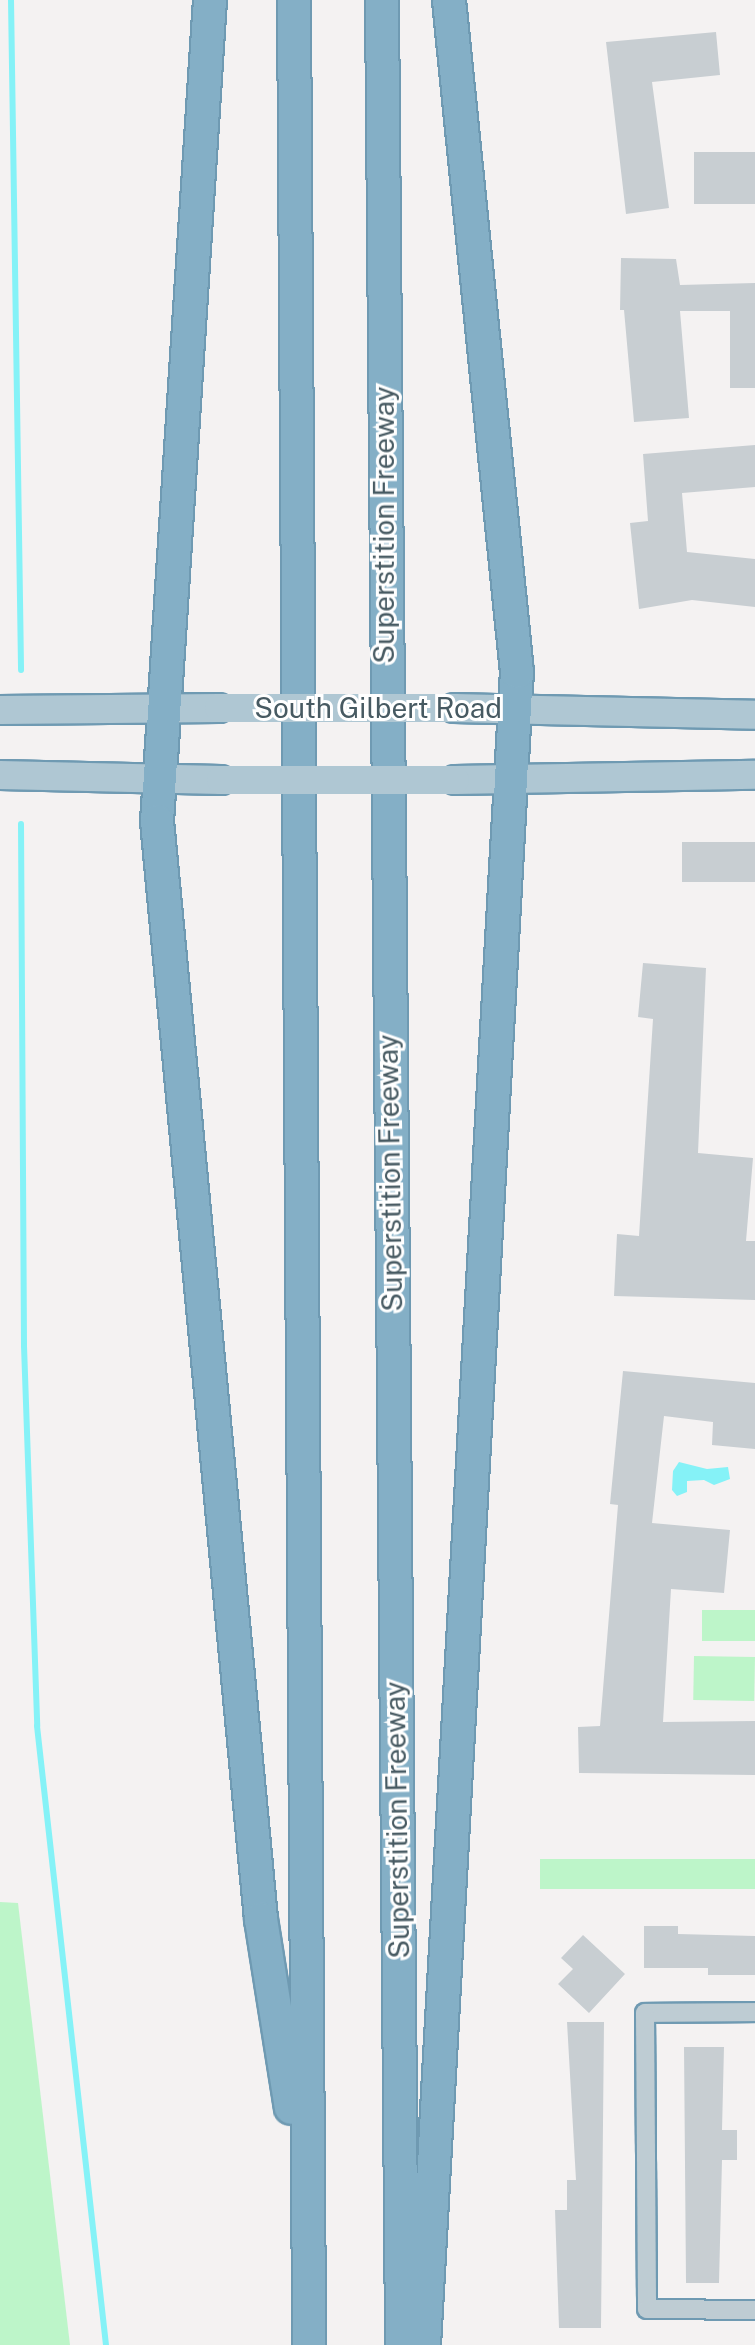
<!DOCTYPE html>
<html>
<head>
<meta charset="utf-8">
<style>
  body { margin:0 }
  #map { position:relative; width:755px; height:2345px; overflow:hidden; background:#f4f2f2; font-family:"Public Sans",sans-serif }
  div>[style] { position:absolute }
  .green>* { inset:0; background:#bdf5c9; transform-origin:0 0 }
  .water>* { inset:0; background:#85f2f7 }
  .stream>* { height:6px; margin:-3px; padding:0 3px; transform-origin:3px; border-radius:3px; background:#85f2f7 }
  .building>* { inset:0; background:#c8ced2; transform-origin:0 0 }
  .roads { filter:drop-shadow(2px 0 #6f9ab2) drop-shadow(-2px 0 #6f9ab2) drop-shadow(0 2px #6f9ab2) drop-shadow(0 -2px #6f9ab2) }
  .street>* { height:18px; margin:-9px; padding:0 9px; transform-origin:9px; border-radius:9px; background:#beccd3 }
  .primary>* { height:28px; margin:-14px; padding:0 14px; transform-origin:14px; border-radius:14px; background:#afc7d3 }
  .highway>* { height:32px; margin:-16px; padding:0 16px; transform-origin:16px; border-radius:16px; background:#84afc6 }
  .primary-bridge>* { height:28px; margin:-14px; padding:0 14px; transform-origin:14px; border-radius:14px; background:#afc7d3 }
  span { translate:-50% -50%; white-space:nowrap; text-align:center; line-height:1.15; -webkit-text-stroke:6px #fff; paint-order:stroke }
  .street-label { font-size:28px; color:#475a62 }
</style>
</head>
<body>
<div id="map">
  <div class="green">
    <div style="left:755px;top:1610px;width:31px;height:53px;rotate:90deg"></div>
    <div style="left:694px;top:1656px;width:61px;height:44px;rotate:1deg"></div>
    <div style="left:540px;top:1859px;width:215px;height:30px"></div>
    <div style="clip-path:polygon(0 1902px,18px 1903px,70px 2345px,0 2345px)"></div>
  </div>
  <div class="water">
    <div style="clip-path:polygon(679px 1462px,707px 1469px,728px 1467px,730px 1479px,714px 1485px,704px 1480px,687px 1481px,687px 1492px,677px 1496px,672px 1490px,673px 1471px)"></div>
  </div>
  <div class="stream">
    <div style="left:11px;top:0;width:670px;rotate:89.14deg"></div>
    <div style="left:21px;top:824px;width:522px;rotate:89.67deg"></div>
    <div style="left:24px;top:1346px;width:380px;rotate:88deg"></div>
    <div style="left:37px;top:1726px;width:623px;rotate:83.64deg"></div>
  </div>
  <div class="building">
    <div style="clip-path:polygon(716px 32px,720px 75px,652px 82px,669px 208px,626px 214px,606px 42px)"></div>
    <div style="left:755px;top:152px;width:52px;height:61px;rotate:90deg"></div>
    <div style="clip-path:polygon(621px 258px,676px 259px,680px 285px,755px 283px,755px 388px,730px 388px,730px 311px,680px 311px,689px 418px,634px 422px,624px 310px,620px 310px)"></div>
    <div style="clip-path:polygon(755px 445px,755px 487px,682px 493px,687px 552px,755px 559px,755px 607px,692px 600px,639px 609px,630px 523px,648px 521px,643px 454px)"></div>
    <div style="left:755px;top:842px;width:40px;height:73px;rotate:90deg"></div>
    <div style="clip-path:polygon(643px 963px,706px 968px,698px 1153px,753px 1158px,746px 1241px,755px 1241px,755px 1300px,614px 1296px,617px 1234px,639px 1236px,653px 1019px,638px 1017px)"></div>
    <div style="clip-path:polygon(623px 1371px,755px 1383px,755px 1449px,712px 1445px,713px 1422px,664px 1416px,652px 1523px,730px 1530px,724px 1593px,671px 1589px,663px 1722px,755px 1721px,755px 1775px,579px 1773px,578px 1727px,600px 1726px,618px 1505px,610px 1504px)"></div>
    <div style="clip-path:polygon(644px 1926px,678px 1926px,678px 1934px,755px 1936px,755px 1975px,708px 1975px,708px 1968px,644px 1968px)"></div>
    <div style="clip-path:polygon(583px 1935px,625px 1974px,589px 2013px,558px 1984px,573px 1969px,561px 1958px)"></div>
    <div style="clip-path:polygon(567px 2022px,604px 2022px,601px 2328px,559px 2328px,555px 2210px,567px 2210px,567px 2180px,576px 2180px)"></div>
    <div style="clip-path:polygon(684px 2047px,724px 2047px,722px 2130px,737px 2130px,737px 2160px,722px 2160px,719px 2283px,686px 2283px)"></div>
  </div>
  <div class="roads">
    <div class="street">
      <div style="left:755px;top:2012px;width:110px;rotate:179.5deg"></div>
      <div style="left:645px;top:2013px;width:296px;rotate:89.6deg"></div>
      <div style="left:647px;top:2309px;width:108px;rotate:0.5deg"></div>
    </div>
    <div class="primary">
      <div style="left:454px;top:708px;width:301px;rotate:1.3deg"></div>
      <div style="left:0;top:710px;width:219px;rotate:-0.5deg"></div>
      <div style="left:0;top:775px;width:221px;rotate:1.3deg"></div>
      <div style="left:455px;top:780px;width:300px;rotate:-1deg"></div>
    </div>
    <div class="highway">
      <div style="left:210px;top:0;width:823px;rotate:93.69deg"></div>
      <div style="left:157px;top:821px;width:1103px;rotate:84.59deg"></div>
      <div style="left:261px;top:1919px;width:191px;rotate:81deg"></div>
      <div style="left:294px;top:0;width:2345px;rotate:89.63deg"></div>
      <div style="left:382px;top:0;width:2345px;rotate:89.51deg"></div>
      <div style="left:424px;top:2345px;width:1676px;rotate:-86.82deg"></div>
      <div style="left:517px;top:672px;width:675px;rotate:-95.78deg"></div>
    </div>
  </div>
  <div class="primary-bridge">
    <div style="left:219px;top:708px;width:235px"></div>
    <div style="left:221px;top:780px;width:234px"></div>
  </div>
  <div class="street-label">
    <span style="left:384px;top:525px;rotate:-90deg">Superstition Freeway</span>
    <span style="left:378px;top:708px">South Gilbert Road</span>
    <span style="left:390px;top:1173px;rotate:-91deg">Superstition Freeway</span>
    <span style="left:397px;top:1820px;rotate:-91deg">Superstition Freeway</span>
  </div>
</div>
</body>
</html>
